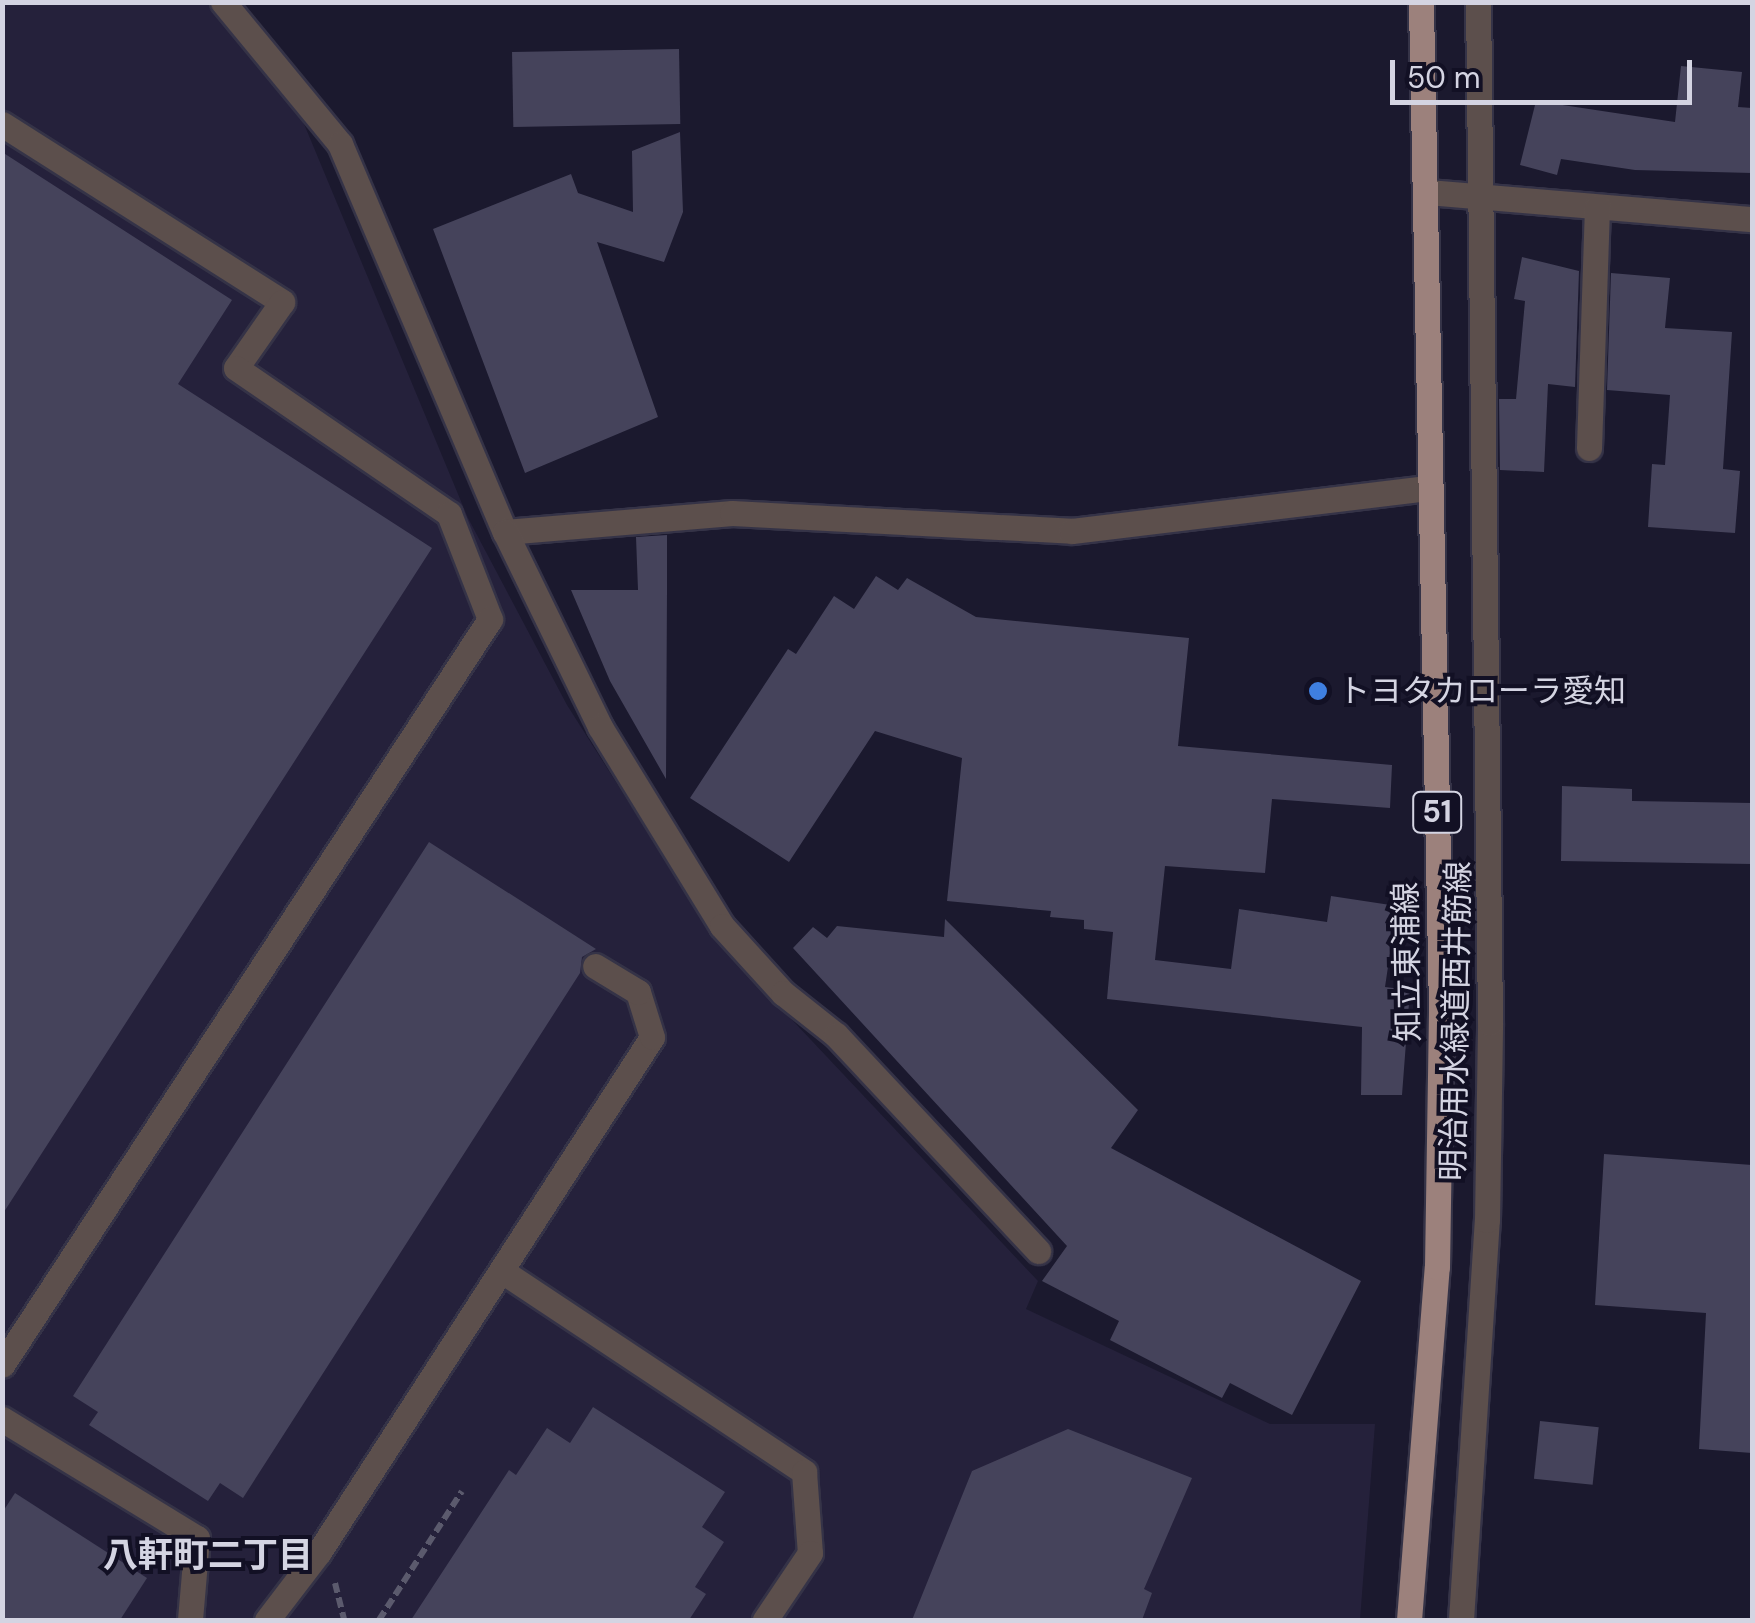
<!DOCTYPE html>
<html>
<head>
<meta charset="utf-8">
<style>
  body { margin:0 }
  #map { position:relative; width:1755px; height:1623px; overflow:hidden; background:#1b192e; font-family:"DM Sans","Noto Sans JP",sans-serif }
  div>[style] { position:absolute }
  .built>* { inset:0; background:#25213b }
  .building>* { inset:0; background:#45435b; transform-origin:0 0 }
  .path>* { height:6px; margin-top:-3px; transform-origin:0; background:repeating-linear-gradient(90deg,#5b5a6d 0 10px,transparent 0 15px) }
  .roads { filter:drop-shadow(2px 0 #353347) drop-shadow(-2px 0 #353347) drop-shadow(0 2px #353347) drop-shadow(0 -2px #353347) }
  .minor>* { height:25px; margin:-12.5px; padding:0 12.5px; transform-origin:12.5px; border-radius:12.5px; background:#5c4f4c }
  .major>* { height:25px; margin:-12.5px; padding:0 12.5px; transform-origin:12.5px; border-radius:12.5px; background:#9c817c }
  .dots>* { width:28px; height:28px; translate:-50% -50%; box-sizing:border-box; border:5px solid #121024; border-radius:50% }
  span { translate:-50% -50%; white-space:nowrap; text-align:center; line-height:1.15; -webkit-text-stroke:8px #121024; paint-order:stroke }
  .shield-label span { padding:2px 8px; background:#121024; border:2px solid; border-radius:8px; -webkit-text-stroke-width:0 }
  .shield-label { font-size:30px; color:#d4d4e2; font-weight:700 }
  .poi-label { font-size:32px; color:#d4d4e2 }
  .left { translate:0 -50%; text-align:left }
  .street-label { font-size:32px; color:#d4d4e2 }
  .neighbourhood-label { font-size:35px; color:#d4d4e2; font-weight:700 }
  .frame { position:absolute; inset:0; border:5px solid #d4d4e2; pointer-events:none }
  .scale { position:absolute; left:1390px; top:60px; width:302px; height:45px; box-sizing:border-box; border:5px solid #d4d4e2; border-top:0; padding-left:12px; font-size:30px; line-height:35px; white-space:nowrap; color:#d4d4e2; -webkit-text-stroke:8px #121024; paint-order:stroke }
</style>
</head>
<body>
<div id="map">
  <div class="built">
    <div style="clip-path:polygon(3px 3px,209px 3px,297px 107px,468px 518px,567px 705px,715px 938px,1038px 1281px,1026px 1309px,1270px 1424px,1375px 1424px,1360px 1620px,3px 1620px)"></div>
  </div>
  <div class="building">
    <div style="left:679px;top:49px;width:75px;height:167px;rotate:89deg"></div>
    <div style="clip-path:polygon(1681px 66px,1742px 72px,1738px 107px,1752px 108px,1752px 173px,1635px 170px,1561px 159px,1557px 175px,1520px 165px,1536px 101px,1675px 122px)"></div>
    <div style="clip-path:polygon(680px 132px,683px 212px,664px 262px,597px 242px,658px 417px,525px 473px,433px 229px,571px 174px,578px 193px,633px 212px,632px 151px)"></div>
    <div style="clip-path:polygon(2px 152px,232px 300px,178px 384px,432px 548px,2px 1215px)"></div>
    <div style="clip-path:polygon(1522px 257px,1579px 271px,1575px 387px,1548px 384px,1544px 472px,1500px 470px,1499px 399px,1516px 399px,1525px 301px,1514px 299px)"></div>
    <div style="clip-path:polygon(1611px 273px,1670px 278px,1665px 328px,1732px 332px,1723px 469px,1740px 471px,1735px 533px,1648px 527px,1652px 464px,1665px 465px,1670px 395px,1607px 390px)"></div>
    <div style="clip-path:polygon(667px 535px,667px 590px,666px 779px,610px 681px,571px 590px,638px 590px,636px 537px)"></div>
    <div style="clip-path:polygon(876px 576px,898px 590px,907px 578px,976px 617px,1189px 638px,1178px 746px,1392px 765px,1390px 808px,1272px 799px,1265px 873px,1165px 866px,1155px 960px,1231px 969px,1239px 909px,1327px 922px,1331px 896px,1397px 906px,1385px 987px,1410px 990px,1402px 1095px,1361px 1095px,1362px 1027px,1107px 999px,1113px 932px,1084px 929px,1084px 920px,1050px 917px,1051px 911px,947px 901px,962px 758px,875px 731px,789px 862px,690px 798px,788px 649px,796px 654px,834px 596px,854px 609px)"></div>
    <div style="clip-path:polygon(1562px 786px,1632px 789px,1632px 801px,1752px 803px,1752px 864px,1561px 861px)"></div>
    <div style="clip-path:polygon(429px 842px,596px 949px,582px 957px,580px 973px,243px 1498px,220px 1483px,208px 1501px,89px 1425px,98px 1412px,73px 1396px)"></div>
    <div style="clip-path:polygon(945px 919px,1138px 1110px,1111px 1148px,1361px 1281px,1292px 1415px,1230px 1383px,1222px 1398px,1110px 1340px,1119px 1321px,1042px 1281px,1067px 1246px,793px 948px,813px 927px,827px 938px,837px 926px,944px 937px)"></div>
    <div style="clip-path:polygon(1604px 1154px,1752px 1165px,1752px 1453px,1699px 1449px,1706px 1313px,1595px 1305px)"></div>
    <div style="clip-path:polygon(593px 1407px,725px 1492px,702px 1527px,724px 1542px,695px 1587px,706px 1594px,689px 1620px,411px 1620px,509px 1470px,516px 1475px,547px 1428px,570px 1443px)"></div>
    <div style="left:1540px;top:1421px;width:59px;height:58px;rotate:6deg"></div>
    <div style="clip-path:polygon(1068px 1429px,1192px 1478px,1144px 1589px,1152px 1593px,1142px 1620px,912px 1620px,972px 1471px)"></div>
    <div style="clip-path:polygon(15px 1493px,147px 1578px,120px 1620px,2px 1620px,2px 1513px)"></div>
  </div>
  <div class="path">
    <div style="left:335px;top:1583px;width:38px;rotate:76deg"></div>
    <div style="left:379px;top:1620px;width:153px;rotate:-57.2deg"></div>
  </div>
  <div class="roads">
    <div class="minor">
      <div style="left:223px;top:2px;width:184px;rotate:50.5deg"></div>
      <div style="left:340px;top:144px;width:422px;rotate:67deg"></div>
      <div style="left:505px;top:532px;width:228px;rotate:-4.8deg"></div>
      <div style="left:732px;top:513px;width:340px;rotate:3deg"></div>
      <div style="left:1072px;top:531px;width:360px;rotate:-6.9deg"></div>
      <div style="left:2px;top:124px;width:332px;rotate:32.4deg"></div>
      <div style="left:282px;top:302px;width:80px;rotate:124.9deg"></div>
      <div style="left:236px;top:368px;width:258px;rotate:34.4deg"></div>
      <div style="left:449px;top:514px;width:113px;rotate:68.7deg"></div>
      <div style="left:490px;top:619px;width:891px;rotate:123.19deg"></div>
      <div style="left:1428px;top:192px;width:325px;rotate:4.8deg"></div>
      <div style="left:1589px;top:448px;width:241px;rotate:-88.1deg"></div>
      <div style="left:505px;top:532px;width:217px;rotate:64deg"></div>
      <div style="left:600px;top:727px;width:233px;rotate:58.5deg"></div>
      <div style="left:722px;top:926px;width:91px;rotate:47.7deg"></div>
      <div style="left:783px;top:993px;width:68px;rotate:38.4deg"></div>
      <div style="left:836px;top:1035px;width:296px;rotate:46.9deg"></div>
      <div style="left:502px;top:1271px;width:363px;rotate:33.6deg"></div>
      <div style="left:804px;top:1472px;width:81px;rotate:85.8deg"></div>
      <div style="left:810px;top:1553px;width:81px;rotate:123.9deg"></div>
      <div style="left:2px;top:1419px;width:228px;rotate:31.4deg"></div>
      <div style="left:197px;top:1538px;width:82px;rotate:94.9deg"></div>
      <div style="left:267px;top:1620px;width:86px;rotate:-52.6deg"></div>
      <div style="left:319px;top:1552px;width:613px;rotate:-57.11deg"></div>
      <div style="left:652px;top:1037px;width:47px;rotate:-107.3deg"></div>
      <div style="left:638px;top:992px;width:50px;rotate:-148.8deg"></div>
      <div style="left:1461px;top:1620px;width:401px;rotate:-86.3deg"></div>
      <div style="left:1487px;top:1220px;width:197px;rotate:-89.1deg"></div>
      <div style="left:1490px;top:1023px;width:1021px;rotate:-90.67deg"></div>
    </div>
    <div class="major">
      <div style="left:1409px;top:1620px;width:354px;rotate:-85.5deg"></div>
      <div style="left:1437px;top:1267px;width:257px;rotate:-89.1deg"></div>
      <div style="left:1441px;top:1010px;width:1008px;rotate:-91.14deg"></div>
    </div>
  </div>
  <div class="dots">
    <div style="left:1318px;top:691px;background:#3f7fe0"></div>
  </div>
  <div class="shield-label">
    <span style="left:1437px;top:812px">51</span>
  </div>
  <div class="poi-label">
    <span class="left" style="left:1338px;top:691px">トヨタカローラ愛知</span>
  </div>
  <div class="street-label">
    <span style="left:1407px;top:962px;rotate:-91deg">知立東浦線</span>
    <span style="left:1456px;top:1021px;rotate:-89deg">明治用水緑道西井筋線</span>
  </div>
  <div class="neighbourhood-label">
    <span style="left:208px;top:1555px">八軒町二丁目</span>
  </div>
  <div class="frame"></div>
  <div class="scale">50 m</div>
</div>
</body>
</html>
